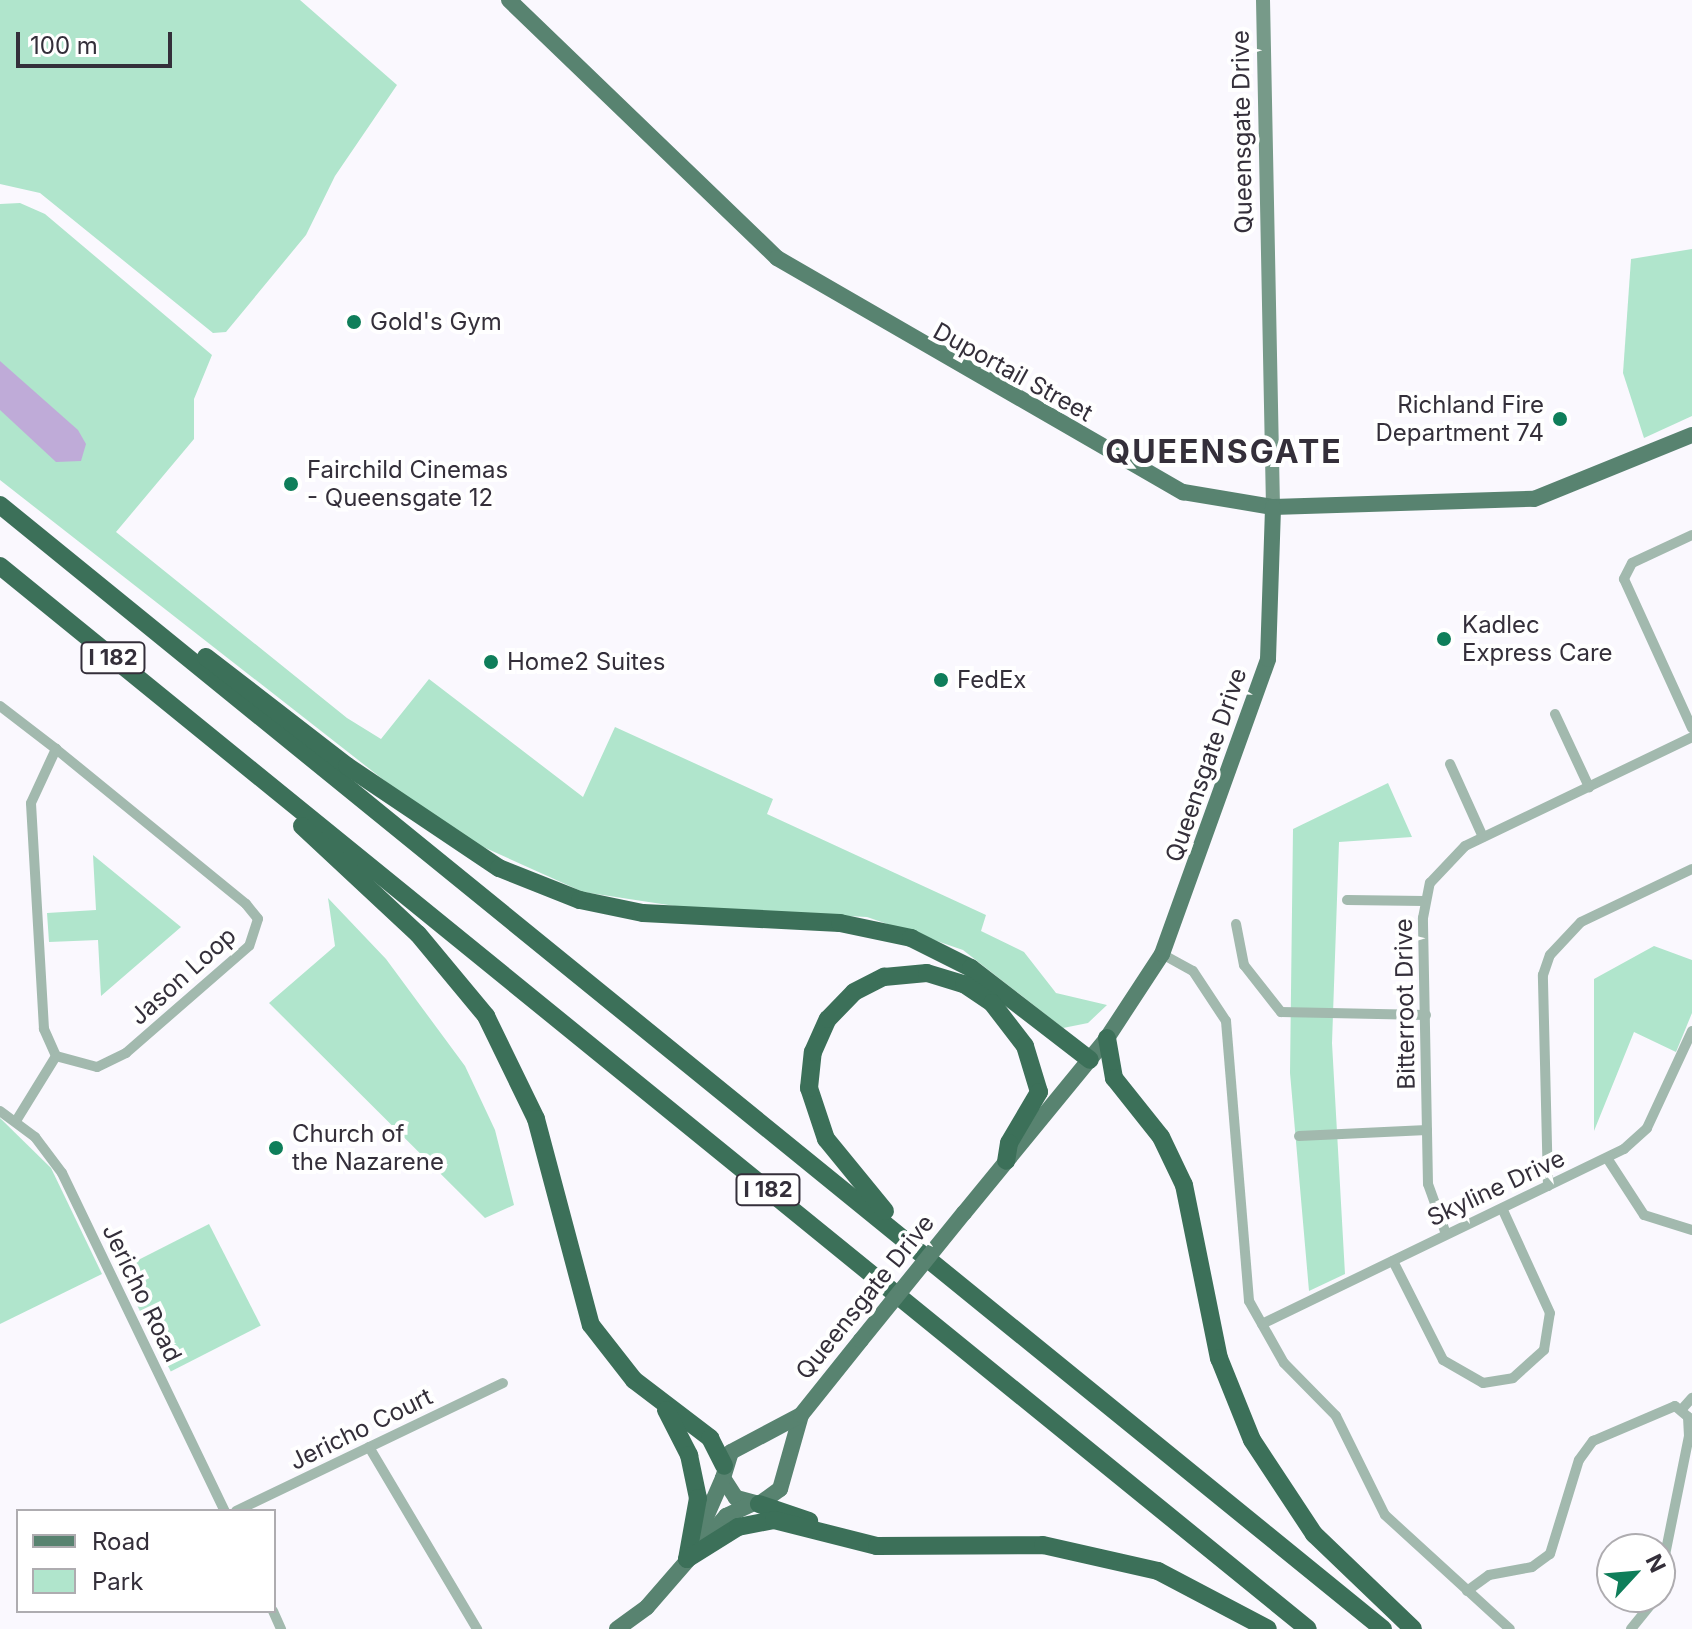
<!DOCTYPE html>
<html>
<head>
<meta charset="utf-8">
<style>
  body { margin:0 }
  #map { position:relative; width:1692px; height:1629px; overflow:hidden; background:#faf8fe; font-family:Inter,sans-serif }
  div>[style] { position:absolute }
  .green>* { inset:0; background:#b0e5cc; transform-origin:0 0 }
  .water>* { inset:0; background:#bfabd8 }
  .street>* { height:10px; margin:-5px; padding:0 5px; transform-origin:5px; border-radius:5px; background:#a2b9ae }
  .secondary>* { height:14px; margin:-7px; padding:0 7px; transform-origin:7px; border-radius:7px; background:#779a89 }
  .primary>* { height:16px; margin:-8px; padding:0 8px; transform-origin:8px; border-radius:8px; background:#588370 }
  .highway>* { height:18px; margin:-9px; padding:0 9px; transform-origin:9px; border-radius:9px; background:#3c7059 }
  .primary-bridge>* { height:16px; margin:-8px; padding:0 8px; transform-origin:8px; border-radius:8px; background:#588370 }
  .dots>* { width:22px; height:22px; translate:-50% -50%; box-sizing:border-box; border:4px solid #fff; border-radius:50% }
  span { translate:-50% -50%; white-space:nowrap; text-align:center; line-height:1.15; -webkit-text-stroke:8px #fff; paint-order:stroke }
  .shield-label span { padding:2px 6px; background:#fff; border:2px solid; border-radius:6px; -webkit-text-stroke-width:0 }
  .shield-label { font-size:22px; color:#342f3a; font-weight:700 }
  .street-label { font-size:24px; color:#342f3a }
  .poi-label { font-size:24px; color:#342f3a }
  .left { translate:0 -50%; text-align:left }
  .right { translate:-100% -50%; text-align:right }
  .district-label { font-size:32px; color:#342f3a; font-weight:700; letter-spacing:2px }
  .legend { position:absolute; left:16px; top:1509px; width:260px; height:104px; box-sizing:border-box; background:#fff; border:2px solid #aeacb0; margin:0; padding:10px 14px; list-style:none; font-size:24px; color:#342f3a }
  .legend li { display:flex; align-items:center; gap:16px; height:40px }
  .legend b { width:40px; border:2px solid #aeacb0 }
  .north { position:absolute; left:1596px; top:1533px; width:80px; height:80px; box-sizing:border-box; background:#fff; border:2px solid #aeacb0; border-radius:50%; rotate:64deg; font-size:22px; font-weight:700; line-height:32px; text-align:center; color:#342f3a }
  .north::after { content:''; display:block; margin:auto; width:28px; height:36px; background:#0f7e5a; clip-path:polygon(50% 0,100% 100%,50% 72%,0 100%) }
  .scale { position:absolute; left:16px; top:32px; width:156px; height:36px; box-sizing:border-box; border:4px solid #342f3a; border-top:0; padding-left:10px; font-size:24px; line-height:28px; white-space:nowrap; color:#342f3a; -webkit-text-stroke:6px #fff; paint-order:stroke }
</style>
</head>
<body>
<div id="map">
  <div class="green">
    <div style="clip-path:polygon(0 0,300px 0,397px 85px,335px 176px,306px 235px,226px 332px,213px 333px,40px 193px,0 184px)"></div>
    <div style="clip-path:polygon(20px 203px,45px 214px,212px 355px,194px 399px,194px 439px,116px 532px,347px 718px,381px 739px,429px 679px,583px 797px,615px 727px,773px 799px,767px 814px,986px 915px,981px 931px,1024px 952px,1056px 993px,1107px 1005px,1088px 1023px,1063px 1028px,963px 950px,867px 917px,688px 908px,583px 892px,481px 846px,417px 806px,0 480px,0 204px)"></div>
    <div style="clip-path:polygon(1692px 249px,1692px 416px,1644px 438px,1623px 373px,1631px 259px)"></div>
    <div style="clip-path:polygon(1388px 783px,1412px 837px,1339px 842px,1332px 1043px,1345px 1274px,1309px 1291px,1290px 1073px,1293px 829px)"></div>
    <div style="clip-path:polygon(93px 855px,181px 927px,101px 996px,98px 940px,49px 942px,47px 913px,96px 910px)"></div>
    <div style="clip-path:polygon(328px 898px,386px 959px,465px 1066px,495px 1130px,514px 1205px,485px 1218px,269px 1003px,335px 946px)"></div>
    <div style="clip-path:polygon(1654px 946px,1692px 960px,1692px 1013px,1676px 1052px,1634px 1032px,1594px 1131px,1594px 979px)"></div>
    <div style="clip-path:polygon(0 1118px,51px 1168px,102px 1274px,0 1324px)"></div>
    <div style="left:209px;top:1224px;width:114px;height:101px;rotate:63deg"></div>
  </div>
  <div class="water">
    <div style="clip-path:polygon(0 361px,78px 430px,86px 444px,81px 461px,56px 462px,0 410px)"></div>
  </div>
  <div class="street">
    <div style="left:1692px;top:535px;width:66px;rotate:155deg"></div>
    <div style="left:1632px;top:563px;width:18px;rotate:117deg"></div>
    <div style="left:1624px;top:579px;width:164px;rotate:65.5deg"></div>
    <div style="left:0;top:706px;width:71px;rotate:37.5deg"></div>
    <div style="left:56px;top:749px;width:245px;rotate:39.2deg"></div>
    <div style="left:246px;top:904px;width:19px;rotate:51deg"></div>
    <div style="left:258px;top:919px;width:28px;rotate:108deg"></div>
    <div style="left:249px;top:946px;width:163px;rotate:139deg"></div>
    <div style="left:126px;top:1053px;width:32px;rotate:154deg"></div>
    <div style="left:97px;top:1067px;width:42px;rotate:-165deg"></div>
    <div style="left:56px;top:1056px;width:30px;rotate:-114deg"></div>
    <div style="left:44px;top:1029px;width:226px;rotate:-93.3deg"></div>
    <div style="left:31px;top:803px;width:60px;rotate:-65.2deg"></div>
    <div style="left:1555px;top:714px;width:81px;rotate:65deg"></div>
    <div style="left:1450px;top:764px;width:80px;rotate:65.7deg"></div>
    <div style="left:1347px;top:900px;width:77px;rotate:0.7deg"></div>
    <div style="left:1236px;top:924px;width:42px;rotate:79deg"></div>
    <div style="left:1244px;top:965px;width:60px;rotate:51.8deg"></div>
    <div style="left:1281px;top:1012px;width:145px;rotate:1.2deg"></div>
    <div style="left:1162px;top:954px;width:35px;rotate:29deg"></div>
    <div style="left:1193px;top:971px;width:60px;rotate:56.6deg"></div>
    <div style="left:1226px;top:1021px;width:281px;rotate:85.3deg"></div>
    <div style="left:1249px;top:1301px;width:71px;rotate:60.6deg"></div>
    <div style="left:1284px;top:1363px;width:74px;rotate:45.5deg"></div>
    <div style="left:1336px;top:1416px;width:110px;rotate:63.7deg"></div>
    <div style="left:1385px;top:1515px;width:169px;rotate:42.4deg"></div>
    <div style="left:0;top:1111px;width:44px;rotate:36.6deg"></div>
    <div style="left:35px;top:1137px;width:45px;rotate:53.1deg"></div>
    <div style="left:62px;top:1173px;width:375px;rotate:64.3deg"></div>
    <div style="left:16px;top:1121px;width:76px;rotate:-58.4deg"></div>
    <div style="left:1299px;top:1136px;width:128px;rotate:-2.7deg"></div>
    <div style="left:1607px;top:1158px;width:68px;rotate:57deg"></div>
    <div style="left:1644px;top:1215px;width:50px;rotate:17.4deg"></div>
    <div style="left:1548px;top:1186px;width:211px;rotate:-91.4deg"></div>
    <div style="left:1543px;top:975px;width:21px;rotate:-71deg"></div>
    <div style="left:1550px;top:955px;width:45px;rotate:-46.8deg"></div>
    <div style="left:1581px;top:922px;width:123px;rotate:-25.5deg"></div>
    <div style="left:1446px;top:1234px;width:53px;rotate:-109.8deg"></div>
    <div style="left:1428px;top:1184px;width:266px;rotate:-91.1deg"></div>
    <div style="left:1423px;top:918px;width:36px;rotate:-79deg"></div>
    <div style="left:1430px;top:883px;width:51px;rotate:-46.6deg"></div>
    <div style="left:1465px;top:846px;width:252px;rotate:-25.6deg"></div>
    <div style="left:1393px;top:1261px;width:111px;rotate:63.2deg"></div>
    <div style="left:1443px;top:1360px;width:46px;rotate:29.9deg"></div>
    <div style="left:1483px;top:1383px;width:30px;rotate:-9deg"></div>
    <div style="left:1513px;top:1378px;width:42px;rotate:-42.1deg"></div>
    <div style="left:1544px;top:1350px;width:37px;rotate:-81deg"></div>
    <div style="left:1550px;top:1313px;width:115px;rotate:-114.6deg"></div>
    <div style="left:1262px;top:1324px;width:402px;rotate:-25.8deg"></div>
    <div style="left:1624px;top:1149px;width:31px;rotate:-42deg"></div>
    <div style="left:1647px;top:1128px;width:107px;rotate:-65.1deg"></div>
    <div style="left:1682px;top:1409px;width:15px;rotate:-48deg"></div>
    <div style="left:369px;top:1447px;width:212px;rotate:59.3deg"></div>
    <div style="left:236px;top:1511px;width:296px;rotate:-25.6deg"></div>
    <div style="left:1467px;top:1591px;width:27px;rotate:-36deg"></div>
    <div style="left:1489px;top:1575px;width:44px;rotate:-10.5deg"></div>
    <div style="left:1532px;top:1567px;width:22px;rotate:-36deg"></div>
    <div style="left:1550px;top:1554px;width:98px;rotate:-72.9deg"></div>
    <div style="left:1579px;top:1460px;width:24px;rotate:-54deg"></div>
    <div style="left:1593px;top:1441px;width:89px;rotate:-23.1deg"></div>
    <div style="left:1675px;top:1406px;width:17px;rotate:40deg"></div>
    <div style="left:1688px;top:1417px;width:19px;rotate:87deg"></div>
    <div style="left:1689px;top:1436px;width:147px;rotate:101.4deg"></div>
    <div style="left:273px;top:1611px;width:20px;rotate:66deg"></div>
    <div style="left:1631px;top:1629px;width:41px;rotate:-50.9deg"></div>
  </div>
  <div class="secondary">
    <div style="left:1263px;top:0;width:507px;rotate:88.87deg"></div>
  </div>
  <div class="primary">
    <div style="left:509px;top:0;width:372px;rotate:43.9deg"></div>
    <div style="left:777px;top:258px;width:469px;rotate:30deg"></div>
    <div style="left:1183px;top:492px;width:91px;rotate:9.5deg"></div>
    <div style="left:1273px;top:507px;width:261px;rotate:-1.8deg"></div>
    <div style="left:1534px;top:499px;width:170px;rotate:-22.1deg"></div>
    <div style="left:964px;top:1213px;width:226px;rotate:-50.7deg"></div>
    <div style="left:1107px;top:1038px;width:100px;rotate:-56.8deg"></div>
    <div style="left:1162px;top:954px;width:313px;rotate:-70.2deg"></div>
    <div style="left:1268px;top:659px;width:152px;rotate:-88.1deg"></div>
    <div style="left:801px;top:1415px;width:77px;rotate:105.8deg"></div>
    <div style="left:780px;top:1489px;width:26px;rotate:144deg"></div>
    <div style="left:759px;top:1504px;width:24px;rotate:-165deg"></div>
    <div style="left:736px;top:1498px;width:24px;rotate:-123deg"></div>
    <div style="left:723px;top:1478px;width:27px;rotate:-73deg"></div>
    <div style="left:731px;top:1452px;width:79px;rotate:-27.9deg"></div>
    <div style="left:801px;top:1415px;width:96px;rotate:-51.3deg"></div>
    <div style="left:693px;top:1547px;width:75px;rotate:-66.5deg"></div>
    <div style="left:617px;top:1629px;width:37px;rotate:-36deg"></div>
    <div style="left:647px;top:1607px;width:121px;rotate:-49deg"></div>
    <div style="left:726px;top:1516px;width:29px;rotate:-25deg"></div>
  </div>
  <div class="highway">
    <div style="left:0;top:505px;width:1782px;rotate:39.1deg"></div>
    <div style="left:0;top:566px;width:1685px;rotate:39.1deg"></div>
    <div style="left:206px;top:657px;width:178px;rotate:37.7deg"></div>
    <div style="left:347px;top:766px;width:183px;rotate:33.9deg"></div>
    <div style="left:499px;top:868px;width:87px;rotate:21.6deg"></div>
    <div style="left:580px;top:900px;width:64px;rotate:11.7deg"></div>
    <div style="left:643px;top:913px;width:197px;rotate:2.9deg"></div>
    <div style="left:840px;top:923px;width:73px;rotate:11.9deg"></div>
    <div style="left:911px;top:938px;width:67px;rotate:26.6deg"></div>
    <div style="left:971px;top:968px;width:150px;rotate:37.7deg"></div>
    <div style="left:302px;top:826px;width:158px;rotate:43deg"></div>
    <div style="left:418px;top:934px;width:107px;rotate:50.3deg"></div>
    <div style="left:486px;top:1016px;width:114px;rotate:64.1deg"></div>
    <div style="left:536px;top:1119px;width:213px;rotate:75.1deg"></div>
    <div style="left:591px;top:1325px;width:70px;rotate:52deg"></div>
    <div style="left:634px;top:1380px;width:96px;rotate:37.3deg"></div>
    <div style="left:710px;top:1438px;width:31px;rotate:63deg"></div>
    <div style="left:1107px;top:1038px;width:41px;rotate:80.1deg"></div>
    <div style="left:1114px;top:1078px;width:75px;rotate:51.5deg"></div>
    <div style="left:1161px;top:1137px;width:53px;rotate:64.4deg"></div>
    <div style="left:1184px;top:1185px;width:177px;rotate:78.6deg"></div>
    <div style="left:1219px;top:1358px;width:88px;rotate:68.1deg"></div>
    <div style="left:1252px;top:1440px;width:113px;rotate:56.6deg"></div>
    <div style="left:1314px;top:1534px;width:137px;rotate:43.8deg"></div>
    <div style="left:885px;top:1211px;width:93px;rotate:-129.3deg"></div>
    <div style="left:826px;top:1139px;width:54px;rotate:-108.4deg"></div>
    <div style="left:809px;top:1088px;width:36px;rotate:-84deg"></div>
    <div style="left:813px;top:1052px;width:36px;rotate:-66deg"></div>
    <div style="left:828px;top:1019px;width:37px;rotate:-46deg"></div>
    <div style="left:854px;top:992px;width:34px;rotate:-27deg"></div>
    <div style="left:884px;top:977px;width:43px;rotate:-5.3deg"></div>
    <div style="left:927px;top:973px;width:39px;rotate:17deg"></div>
    <div style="left:964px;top:984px;width:34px;rotate:34deg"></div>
    <div style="left:992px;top:1003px;width:54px;rotate:52.5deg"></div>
    <div style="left:1025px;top:1046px;width:48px;rotate:73.1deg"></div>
    <div style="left:1039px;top:1092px;width:59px;rotate:120.5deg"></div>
    <div style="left:1009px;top:1143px;width:18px;rotate:99deg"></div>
    <div style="left:666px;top:1410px;width:51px;rotate:62.9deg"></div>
    <div style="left:689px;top:1455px;width:44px;rotate:78.2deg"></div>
    <div style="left:698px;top:1498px;width:62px;rotate:100.2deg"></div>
    <div style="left:759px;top:1504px;width:53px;rotate:18.8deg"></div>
    <div style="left:687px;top:1559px;width:60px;rotate:-32.1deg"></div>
    <div style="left:738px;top:1527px;width:37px;rotate:-11deg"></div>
    <div style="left:774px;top:1520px;width:106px;rotate:14.2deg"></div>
    <div style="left:877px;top:1546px;width:166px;rotate:-0.3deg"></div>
    <div style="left:1043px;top:1545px;width:118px;rotate:12.7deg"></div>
    <div style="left:1158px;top:1571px;width:124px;rotate:27.8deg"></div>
  </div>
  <div class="primary-bridge">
    <div style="left:861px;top:1340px;width:164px;rotate:-51deg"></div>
  </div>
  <div class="dots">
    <div style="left:354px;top:322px;background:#0f7e5a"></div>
    <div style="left:1560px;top:419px;background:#0f7e5a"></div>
    <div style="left:291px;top:484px;background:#0f7e5a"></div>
    <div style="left:1444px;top:639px;background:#0f7e5a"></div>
    <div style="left:491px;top:662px;background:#0f7e5a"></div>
    <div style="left:941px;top:680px;background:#0f7e5a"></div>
    <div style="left:276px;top:1148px;background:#0f7e5a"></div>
  </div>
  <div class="shield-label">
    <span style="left:113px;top:658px">I 182</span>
    <span style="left:768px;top:1190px">I 182</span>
  </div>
  <div class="street-label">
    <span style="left:1242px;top:132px;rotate:-91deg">Queensgate Drive</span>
    <span style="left:1013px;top:372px;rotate:29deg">Duportail Street</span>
    <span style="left:1206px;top:765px;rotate:-71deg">Queensgate Drive</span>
    <span style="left:183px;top:976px;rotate:-42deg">Jason Loop</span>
    <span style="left:1405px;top:1004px;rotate:-91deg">Bitterroot Drive</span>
    <span style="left:1496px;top:1188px;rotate:-25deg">Skyline Drive</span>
    <span style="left:142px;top:1293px;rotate:64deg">Jericho Road</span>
    <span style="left:865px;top:1297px;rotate:-51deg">Queensgate Drive</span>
    <span style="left:361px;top:1429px;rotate:-26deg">Jericho Court</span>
  </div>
  <div class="poi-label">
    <span class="left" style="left:370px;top:322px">Gold's Gym</span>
    <span class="right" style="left:1544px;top:419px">Richland Fire<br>Department 74</span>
    <span class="left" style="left:307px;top:484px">Fairchild Cinemas<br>- Queensgate 12</span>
    <span class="left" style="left:1462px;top:639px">Kadlec<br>Express Care</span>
    <span class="left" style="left:507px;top:662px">Home2 Suites</span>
    <span class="left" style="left:957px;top:680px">FedEx</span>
    <span class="left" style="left:292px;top:1148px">Church of<br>the Nazarene</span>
  </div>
  <div class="district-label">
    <span style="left:1224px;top:452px">QUEENSGATE</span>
  </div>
  <ul class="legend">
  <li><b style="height:10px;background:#588370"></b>Road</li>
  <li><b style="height:22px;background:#b0e5cc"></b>Park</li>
  </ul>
  <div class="north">N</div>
  <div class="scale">100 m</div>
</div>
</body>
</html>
